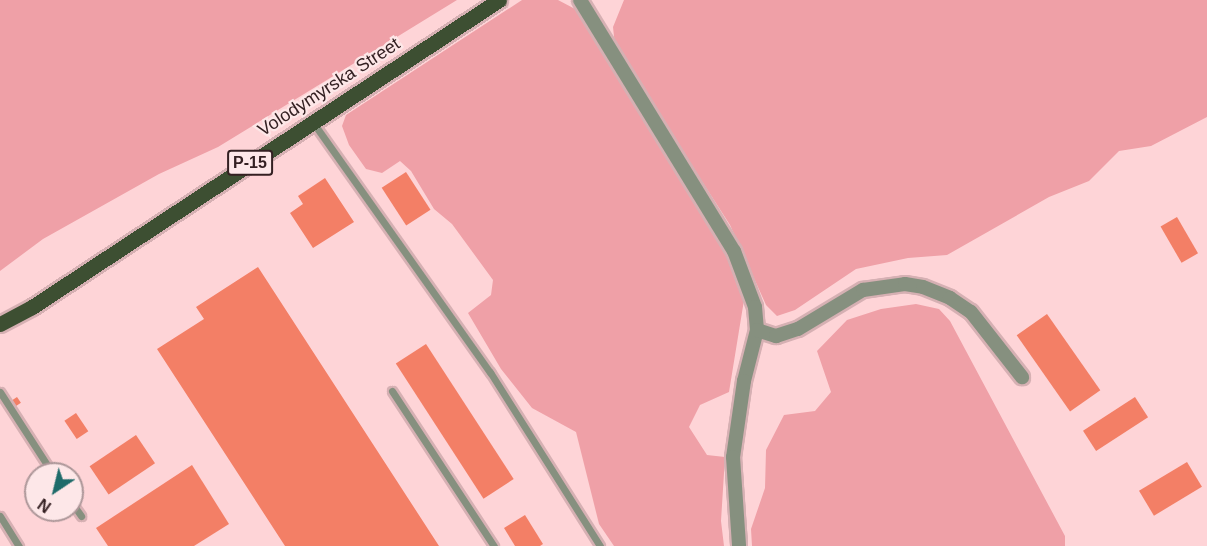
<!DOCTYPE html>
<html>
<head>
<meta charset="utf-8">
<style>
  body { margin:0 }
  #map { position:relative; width:1207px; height:546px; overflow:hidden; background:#fed4d7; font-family:Helvetica,sans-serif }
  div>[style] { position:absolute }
  .green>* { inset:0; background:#efa0a7 }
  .building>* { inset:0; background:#f37f66; transform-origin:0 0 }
  .roads { filter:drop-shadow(2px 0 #d6b0b3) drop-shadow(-2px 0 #d6b0b3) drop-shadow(0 2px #d6b0b3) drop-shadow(0 -2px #d6b0b3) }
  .lane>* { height:7px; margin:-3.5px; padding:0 3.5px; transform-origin:3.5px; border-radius:3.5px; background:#86907f }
  .street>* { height:14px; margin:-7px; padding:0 7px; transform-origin:7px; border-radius:7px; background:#86907f }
  .primary>* { height:15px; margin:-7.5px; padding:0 7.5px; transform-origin:7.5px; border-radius:7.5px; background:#3d4f32 }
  span { translate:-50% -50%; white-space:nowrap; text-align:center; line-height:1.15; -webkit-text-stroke:4.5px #fde7e8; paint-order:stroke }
  .shield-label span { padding:2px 4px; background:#fde7e8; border:2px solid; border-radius:4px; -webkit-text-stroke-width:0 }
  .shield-label { font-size:16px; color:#342022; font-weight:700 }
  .street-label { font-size:18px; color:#342022 }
  .north { position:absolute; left:24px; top:462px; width:60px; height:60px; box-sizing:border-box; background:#fde7e8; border:2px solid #ad9799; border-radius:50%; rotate:215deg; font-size:16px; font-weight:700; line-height:24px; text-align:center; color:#342022 }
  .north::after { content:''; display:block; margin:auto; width:21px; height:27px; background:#1f6b6a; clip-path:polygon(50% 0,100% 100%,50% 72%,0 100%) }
</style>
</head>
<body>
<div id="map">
  <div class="green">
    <div style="clip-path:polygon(0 0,457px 0,218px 147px,159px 174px,43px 239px,0 271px)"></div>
    <div style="clip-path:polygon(522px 0,558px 0,577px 10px,604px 48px,694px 197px,731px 262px,745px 294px,729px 392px,700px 405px,689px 427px,707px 455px,725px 457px,721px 521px,724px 546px,614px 546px,599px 524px,576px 432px,532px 408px,501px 369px,468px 313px,491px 295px,493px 280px,452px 224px,434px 209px,411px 171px,400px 161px,382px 173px,366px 169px,349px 145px,342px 126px,346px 115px)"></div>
    <div style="clip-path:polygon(624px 0,1207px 0,1207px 117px,1151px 146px,1119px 151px,1089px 181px,1049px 197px,947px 255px,908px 258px,856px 269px,795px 310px,777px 316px,766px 305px,730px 225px,615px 46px,613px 27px)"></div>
    <div style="clip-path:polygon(916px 304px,939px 309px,950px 321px,1065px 536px,1065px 546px,752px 546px,751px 529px,765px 488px,766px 450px,784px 415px,815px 411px,831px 392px,817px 351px,847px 320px,881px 309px)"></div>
  </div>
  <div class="building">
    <div style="left:406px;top:172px;width:45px;height:29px;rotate:57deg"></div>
    <div style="clip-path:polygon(325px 178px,354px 222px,313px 248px,290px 213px,303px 204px,298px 196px)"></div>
    <div style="left:1177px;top:217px;width:42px;height:19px;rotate:60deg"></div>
    <div style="clip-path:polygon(258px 267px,439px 546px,285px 546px,157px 349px,204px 319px,196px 307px)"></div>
    <div style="left:1047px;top:314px;width:93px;height:37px;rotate:55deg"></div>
    <div style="left:426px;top:344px;width:161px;height:36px;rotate:57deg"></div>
    <div style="left:17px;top:397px;width:7px;height:9px;rotate:56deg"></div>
    <div style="left:1135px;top:397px;width:24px;height:62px;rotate:57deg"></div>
    <div style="left:76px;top:413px;width:22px;height:14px;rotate:56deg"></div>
    <div style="left:136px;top:435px;width:34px;height:56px;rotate:56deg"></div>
    <div style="left:1187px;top:462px;width:29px;height:56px;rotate:59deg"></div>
    <div style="clip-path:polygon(192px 465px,229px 524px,194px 546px,108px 546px,96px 528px)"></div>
    <div style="clip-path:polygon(525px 515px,543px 544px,540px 546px,515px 546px,504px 528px)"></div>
  </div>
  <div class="roads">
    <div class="lane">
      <div style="left:312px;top:121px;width:308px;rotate:54.7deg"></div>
      <div style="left:490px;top:372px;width:206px;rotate:57.7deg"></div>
      <div style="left:392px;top:391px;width:186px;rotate:56.7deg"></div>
      <div style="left:0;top:392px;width:98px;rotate:57.1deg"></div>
      <div style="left:72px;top:503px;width:16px;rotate:55deg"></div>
      <div style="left:0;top:516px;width:36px;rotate:58deg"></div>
    </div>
    <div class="street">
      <div style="left:580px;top:0;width:294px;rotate:58.5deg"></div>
      <div style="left:734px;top:251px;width:60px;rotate:69.4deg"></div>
      <div style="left:755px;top:307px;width:23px;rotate:85deg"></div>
      <div style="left:757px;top:330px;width:53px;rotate:104.3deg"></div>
      <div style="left:744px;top:381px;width:77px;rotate:98.2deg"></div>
      <div style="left:733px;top:457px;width:89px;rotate:86.1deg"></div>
      <div style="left:757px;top:330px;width:20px;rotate:18deg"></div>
      <div style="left:776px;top:336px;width:23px;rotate:-18deg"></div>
      <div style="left:798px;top:329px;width:76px;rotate:-31deg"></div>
      <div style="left:863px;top:290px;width:42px;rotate:-8.1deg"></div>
      <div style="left:905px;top:284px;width:18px;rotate:9deg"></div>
      <div style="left:923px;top:287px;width:29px;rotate:22deg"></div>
      <div style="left:950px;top:298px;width:25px;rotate:34deg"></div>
      <div style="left:971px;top:312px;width:83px;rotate:51.9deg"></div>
    </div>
    <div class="primary">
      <div style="left:0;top:324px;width:36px;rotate:-28deg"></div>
      <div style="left:32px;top:307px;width:559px;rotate:-33.32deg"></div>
    </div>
  </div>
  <div class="shield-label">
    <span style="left:250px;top:163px">Р-15</span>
  </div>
  <div class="street-label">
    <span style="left:329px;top:87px;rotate:-33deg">Volodymyrska Street</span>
  </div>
  <div class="north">N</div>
</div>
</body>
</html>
